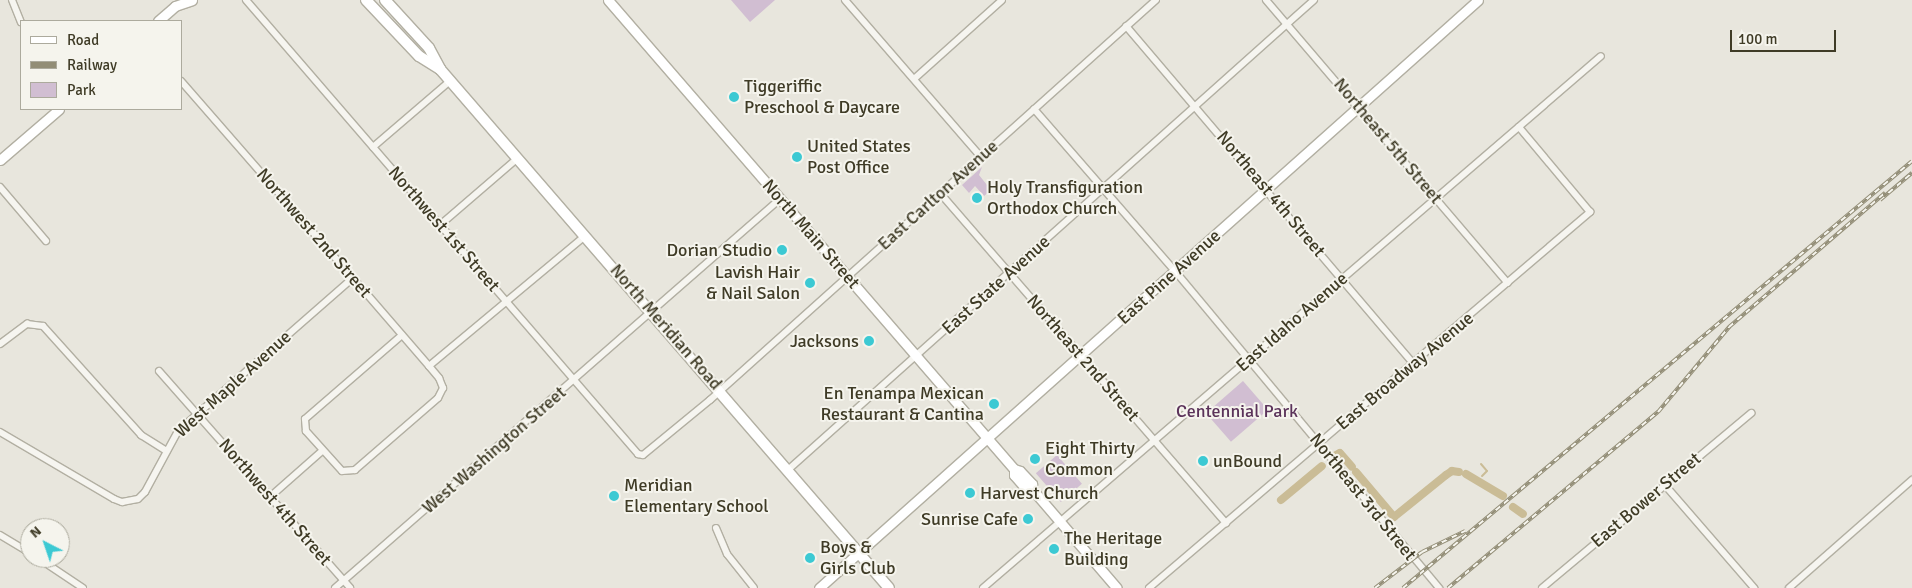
<!DOCTYPE html>
<html>
<head>
<meta charset="utf-8">
<style>
  body { margin:0 }
  #map { position:relative; width:1912px; height:588px; overflow:hidden; background:#e8e6dd; font-family:Signika,sans-serif }
  div>[style] { position:absolute }
  .green>* { inset:0; background:#d1bed2; transform-origin:0 0 }
  .stream>* { height:2px; margin:-1px; padding:0 1px; transform-origin:1px; border-radius:1px; background:#cabc96 }
  .canal>* { height:8px; margin:-4px; padding:0 4px; transform-origin:4px; border-radius:4px; background:#cabc96 }
  .roads { filter:drop-shadow(1px 0 #b2afa2) drop-shadow(-1px 0 #b2afa2) drop-shadow(0 1px #b2afa2) drop-shadow(0 -1px #b2afa2) }
  .street>* { height:6px; margin:-3px; padding:0 3px; transform-origin:3px; border-radius:3px; background:#f6f5f0 }
  .secondary>* { height:9px; margin:-4.5px; padding:0 4.5px; transform-origin:4.5px; border-radius:4.5px; background:#fff }
  .primary>* { height:10px; margin:-5px; padding:0 5px; transform-origin:5px; border-radius:5px; background:#fff }
  .rail>* { height:4px; margin-top:-2px; transform-origin:0; background:repeating-linear-gradient(90deg,#f5f4ed 0 5.5px,#928d76 0 11px); box-sizing:border-box; border-block:1px solid #928d76 }
  .dots>* { width:14px; height:14px; translate:-50% -50%; box-sizing:border-box; border:2px solid #f5f4ed; border-radius:50% }
  span { translate:-50% -50%; white-space:nowrap; text-align:center; line-height:1.15; -webkit-text-stroke:4px #f5f4ed; paint-order:stroke }
  .poi-label { font-size:18px; color:#3f3b26 }
  .left { translate:0 -50%; text-align:left }
  .right { translate:-100% -50%; text-align:right }
  .street-label { font-size:18px; color:#3f3b26 }
  .park-label { font-size:18px; color:#5b335a }
  .legend { position:absolute; left:20px; top:20px; width:162px; height:90px; box-sizing:border-box; background:#f5f4ed; border:1px solid #acaa9d; margin:0; padding:6px 9px; list-style:none; font-size:15px; color:#3f3b26 }
  .legend li { display:flex; align-items:center; gap:10px; height:25px }
  .legend b { width:25px; border:1px solid #acaa9d }
  .north { position:absolute; left:20px; top:518px; width:50px; height:50px; box-sizing:border-box; background:#f5f4ed; border:1px solid #acaa9d; border-radius:50%; rotate:319deg; font-size:14px; font-weight:700; line-height:20px; text-align:center; color:#3f3b26 }
  .north::after { content:''; display:block; margin:auto; width:18px; height:22px; background:#3cc9d3; clip-path:polygon(50% 0,100% 100%,50% 72%,0 100%) }
  .scale { position:absolute; left:1730px; top:30px; width:106px; height:22px; box-sizing:border-box; border:2px solid #3f3b26; border-top:0; padding-left:6px; font-size:15px; line-height:18px; white-space:nowrap; color:#3f3b26; -webkit-text-stroke:4px #f5f4ed; paint-order:stroke }
</style>
</head>
<body>
<div id="map">
  <div class="green">
    <div style="clip-path:polygon(731px 0,775px 0,750px 22px)"></div>
    <div style="clip-path:polygon(982px 167px,979px 175px,991px 190px,984px 196px,975px 186px,969px 193px,962px 185px)"></div>
    <div style="left:1243px;top:381px;width:38px;height:49px;rotate:49deg"></div>
    <div style="left:1057px;top:455px;width:38px;height:28px;rotate:49deg"></div>
  </div>
  <div class="stream">
    <div style="left:1481px;top:464px;width:9px;rotate:49deg"></div>
    <div style="left:1487px;top:471px;width:7px;rotate:135deg"></div>
  </div>
  <div class="canal">
    <div style="left:1336px;top:455px;width:4px;rotate:-27deg"></div>
    <div style="left:1340px;top:453px;width:18px;rotate:49deg"></div>
    <div style="left:1356px;top:472px;width:59px;rotate:49.8deg"></div>
    <div style="left:1394px;top:517px;width:67px;rotate:-38.9deg"></div>
    <div style="left:1446px;top:475px;width:7px;rotate:-34deg"></div>
    <div style="left:1452px;top:471px;width:7px;rotate:8deg"></div>
    <div style="left:1466px;top:474px;width:43px;rotate:30.7deg"></div>
    <div style="left:1281px;top:500px;width:53px;rotate:-39.7deg"></div>
    <div style="left:1513px;top:507px;width:12px;rotate:35deg"></div>
  </div>
  <div class="roads">
    <div class="street">
      <div style="left:12px;top:0;width:24px;rotate:68deg"></div>
      <div style="left:246px;top:0;width:600px;rotate:49.19deg"></div>
      <div style="left:638px;top:454px;width:5px;rotate:11deg"></div>
      <div style="left:643px;top:455px;width:87px;rotate:-39.4deg"></div>
      <div style="left:710px;top:400px;width:599px;rotate:-41.89deg"></div>
      <div style="left:845px;top:0;width:208px;rotate:49.1deg"></div>
      <div style="left:1266px;top:0;width:372px;rotate:49.5deg"></div>
      <div style="left:1126px;top:26px;width:444px;rotate:49.6deg"></div>
      <div style="left:914px;top:79px;width:118px;rotate:-41.9deg"></div>
      <div style="left:181px;top:81px;width:262px;rotate:48.9deg"></div>
      <div style="left:353px;top:278px;width:116px;rotate:49.2deg"></div>
      <div style="left:429px;top:366px;width:16px;rotate:50deg"></div>
      <div style="left:439px;top:378px;width:11px;rotate:68deg"></div>
      <div style="left:443px;top:388px;width:11px;rotate:117deg"></div>
      <div style="left:438px;top:398px;width:110px;rotate:139.1deg"></div>
      <div style="left:355px;top:470px;width:13px;rotate:176deg"></div>
      <div style="left:342px;top:471px;width:54px;rotate:-132deg"></div>
      <div style="left:306px;top:431px;width:12px;rotate:-95deg"></div>
      <div style="left:305px;top:419px;width:128px;rotate:-40.9deg"></div>
      <div style="left:1034px;top:109px;width:215px;rotate:49deg"></div>
      <div style="left:1175px;top:271px;width:413px;rotate:50.2deg"></div>
      <div style="left:373px;top:147px;width:101px;rotate:-40.6deg"></div>
      <div style="left:0;top:187px;width:71px;rotate:49.6deg"></div>
      <div style="left:940px;top:193px;width:437px;rotate:49.1deg"></div>
      <div style="left:440px;top:225px;width:103px;rotate:-40.7deg"></div>
      <div style="left:0;top:344px;width:34px;rotate:-37deg"></div>
      <div style="left:27px;top:324px;width:16px;rotate:7deg"></div>
      <div style="left:43px;top:326px;width:147px;rotate:48deg"></div>
      <div style="left:141px;top:435px;width:28px;rotate:32deg"></div>
      <div style="left:429px;top:366px;width:204px;rotate:-39.8deg"></div>
      <div style="left:159px;top:371px;width:289px;rotate:48.6deg"></div>
      <div style="left:0;top:432px;width:132px;rotate:30.4deg"></div>
      <div style="left:114px;top:499px;width:9px;rotate:21deg"></div>
      <div style="left:122px;top:502px;width:16px;rotate:-11deg"></div>
      <div style="left:138px;top:499px;width:10px;rotate:-45deg"></div>
      <div style="left:145px;top:492px;width:69px;rotate:-61.6deg"></div>
      <div style="left:178px;top:431px;width:232px;rotate:-41.2deg"></div>
      <div style="left:789px;top:469px;width:704px;rotate:-41.78deg"></div>
      <div style="left:1664px;top:484px;width:138px;rotate:49.1deg"></div>
      <div style="left:271px;top:496px;width:68px;rotate:-41.4deg"></div>
      <div style="left:716px;top:528px;width:28px;rotate:67deg"></div>
      <div style="left:727px;top:554px;width:43px;rotate:51.5deg"></div>
      <div style="left:0;top:535px;width:35px;rotate:31deg"></div>
      <div style="left:38px;top:558px;width:54px;rotate:33.7deg"></div>
      <div style="left:335px;top:588px;width:591px;rotate:-41.16deg"></div>
      <div style="left:983px;top:588px;width:815px;rotate:-40.72deg"></div>
      <div style="left:1149px;top:588px;width:580px;rotate:-40.45deg"></div>
      <div style="left:1590px;top:212px;width:111px;rotate:-129.9deg"></div>
      <div style="left:1542px;top:588px;width:273px;rotate:-39.9deg"></div>
      <div style="left:1789px;top:588px;width:164px;rotate:-41.3deg"></div>
    </div>
    <div class="secondary">
      <div style="left:608px;top:0;width:620px;rotate:49.12deg"></div>
      <div style="left:1014px;top:469px;width:6px;rotate:18deg"></div>
      <div style="left:1020px;top:471px;width:18px;rotate:47deg"></div>
      <div style="left:1032px;top:484px;width:5px;rotate:90deg"></div>
      <div style="left:1032px;top:489px;width:130px;rotate:49.4deg"></div>
      <div style="left:158px;top:21px;width:23px;rotate:-41deg"></div>
      <div style="left:175px;top:6px;width:18px;rotate:-19deg"></div>
      <div style="left:0;top:160px;width:78px;rotate:-40.8deg"></div>
      <div style="left:1014px;top:469px;width:6px;rotate:90deg"></div>
      <div style="left:1014px;top:475px;width:18px;rotate:49deg"></div>
      <div style="left:1026px;top:489px;width:6px"></div>
      <div style="left:819px;top:588px;width:883px;rotate:-41.74deg"></div>
    </div>
    <div class="primary">
      <div style="left:366px;top:0;width:77px;rotate:46.6deg"></div>
      <div style="left:419px;top:56px;width:25px;rotate:32deg"></div>
      <div style="left:385px;top:0;width:65px;rotate:47.5deg"></div>
      <div style="left:429px;top:48px;width:24px;rotate:62deg"></div>
      <div style="left:440px;top:69px;width:686px;rotate:49.14deg"></div>
    </div>
  </div>
  <div class="rail">
    <div style="left:1880px;top:200px;width:42px;rotate:-40.2deg"></div>
    <div style="left:1375px;top:588px;width:59px;rotate:-37.5deg"></div>
    <div style="left:1422px;top:552px;width:48px;rotate:-26deg"></div>
    <div style="left:1403px;top:588px;width:664px;rotate:-39.99deg"></div>
    <div style="left:1448px;top:588px;width:274px;rotate:-40deg"></div>
    <div style="left:1658px;top:412px;width:111px;rotate:-50.1deg"></div>
    <div style="left:1729px;top:327px;width:206px;rotate:-40.7deg"></div>
  </div>
  <div class="dots">
    <div style="left:734px;top:97px;background:#3cc9d3"></div>
    <div style="left:797px;top:157px;background:#3cc9d3"></div>
    <div style="left:977px;top:198px;background:#3cc9d3"></div>
    <div style="left:782px;top:250px;background:#3cc9d3"></div>
    <div style="left:810px;top:283px;background:#3cc9d3"></div>
    <div style="left:869px;top:341px;background:#3cc9d3"></div>
    <div style="left:994px;top:404px;background:#3cc9d3"></div>
    <div style="left:1035px;top:459px;background:#3cc9d3"></div>
    <div style="left:1203px;top:461px;background:#3cc9d3"></div>
    <div style="left:970px;top:493px;background:#3cc9d3"></div>
    <div style="left:614px;top:496px;background:#3cc9d3"></div>
    <div style="left:1028px;top:519px;background:#3cc9d3"></div>
    <div style="left:1054px;top:549px;background:#3cc9d3"></div>
    <div style="left:810px;top:558px;background:#3cc9d3"></div>
  </div>
  <div class="poi-label">
    <span class="left" style="left:744px;top:97px">Tiggeriffic<br>Preschool &amp; Daycare</span>
    <span class="left" style="left:807px;top:157px">United States<br>Post Office</span>
    <span class="left" style="left:987px;top:198px">Holy Transfiguration<br>Orthodox Church</span>
    <span class="right" style="left:772px;top:250px">Dorian Studio</span>
    <span class="right" style="left:800px;top:283px">Lavish Hair<br>&amp; Nail Salon</span>
    <span class="right" style="left:859px;top:341px">Jacksons</span>
    <span class="right" style="left:984px;top:404px">En Tenampa Mexican<br>Restaurant &amp; Cantina</span>
    <span class="left" style="left:1045px;top:459px">Eight Thirty<br>Common</span>
    <span class="left" style="left:1213px;top:461px">unBound</span>
    <span class="left" style="left:624px;top:496px">Meridian<br>Elementary School</span>
    <span class="left" style="left:980px;top:493px">Harvest Church</span>
    <span class="right" style="left:1018px;top:519px">Sunrise Cafe</span>
    <span class="left" style="left:1064px;top:549px">The Heritage<br>Building</span>
    <span class="left" style="left:820px;top:558px">Boys &amp;<br>Girls Club</span>
  </div>
  <div class="street-label">
    <span style="left:1388px;top:141px;rotate:50deg">Northeast 5th Street</span>
    <span style="left:1271px;top:194px;rotate:50deg">Northeast 4th Street</span>
    <span style="left:938px;top:195px;rotate:-42deg">East Carlton Avenue</span>
    <span style="left:444px;top:229px;rotate:49deg">Northwest 1st Street</span>
    <span style="left:314px;top:233px;rotate:49deg">Northwest 2nd Street</span>
    <span style="left:811px;top:234px;rotate:49deg">North Main Street</span>
    <span style="left:1169px;top:277px;rotate:-42deg">East Pine Avenue</span>
    <span style="left:996px;top:285px;rotate:-42deg">East State Avenue</span>
    <span style="left:1292px;top:322px;rotate:-41deg">East Idaho Avenue</span>
    <span style="left:666px;top:327px;rotate:49deg">North Meridian Road</span>
    <span style="left:1083px;top:358px;rotate:49deg">Northeast 2nd Street</span>
    <span style="left:1405px;top:371px;rotate:-40deg">East Broadway Avenue</span>
    <span style="left:233px;top:384px;rotate:-42deg">West Maple Avenue</span>
    <span style="left:494px;top:450px;rotate:-41deg">West Washington Street</span>
    <span style="left:1363px;top:497px;rotate:51deg">Northeast 3rd Street</span>
    <span style="left:1646px;top:500px;rotate:-40deg">East Bower Street</span>
    <span style="left:275px;top:502px;rotate:49deg">Northwest 4th Street</span>
  </div>
  <div class="park-label">
    <span style="left:1237px;top:411px">Centennial Park</span>
  </div>
  <ul class="legend">
  <li><b style="height:6px;background:#fff"></b>Road</li>
  <li><b style="height:6px;background:#928d76"></b>Railway</li>
  <li><b style="height:14px;background:#d1bed2"></b>Park</li>
  </ul>
  <div class="north">N</div>
  <div class="scale">100 m</div>
</div>
</body>
</html>
